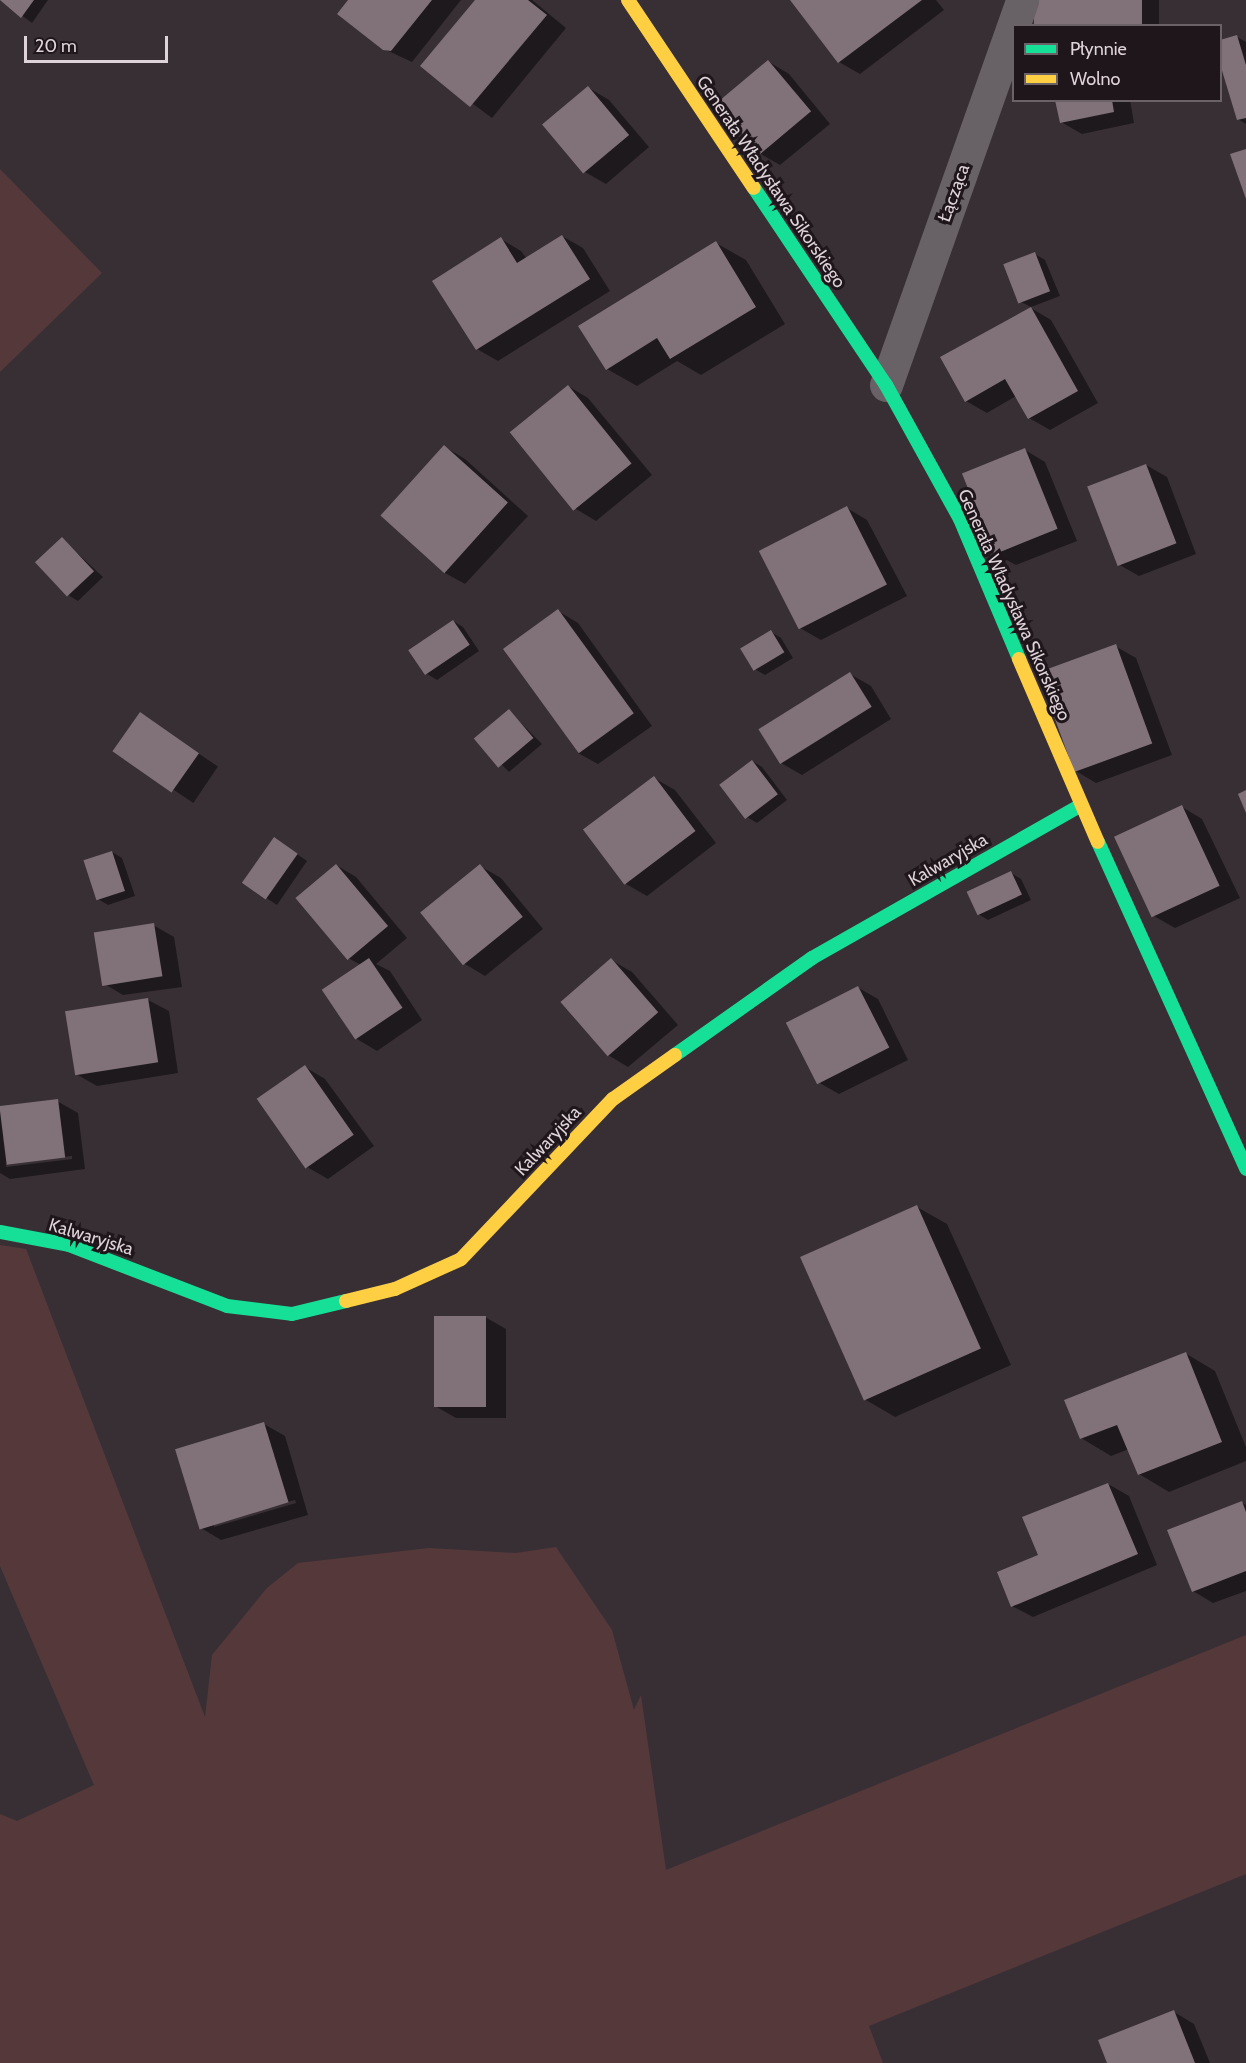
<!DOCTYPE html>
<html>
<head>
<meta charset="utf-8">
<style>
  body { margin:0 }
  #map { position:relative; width:1246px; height:2063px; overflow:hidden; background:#382f35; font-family:Cabin,sans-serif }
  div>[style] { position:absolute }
  .green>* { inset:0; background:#55393a }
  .shadow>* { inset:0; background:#0007; transform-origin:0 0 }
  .building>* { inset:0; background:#807278; transform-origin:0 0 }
  .street>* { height:33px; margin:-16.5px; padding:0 16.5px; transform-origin:16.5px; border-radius:16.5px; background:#686267 }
  .fast>* { height:14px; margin:-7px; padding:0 7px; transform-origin:7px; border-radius:7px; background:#16e098 }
  .slow>* { height:14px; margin:-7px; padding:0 7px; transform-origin:7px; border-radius:7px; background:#ffcf43 }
  span { translate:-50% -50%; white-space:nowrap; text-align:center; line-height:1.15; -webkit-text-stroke:6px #1e161b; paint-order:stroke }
  .street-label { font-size:18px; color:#dfd3da }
  .legend { position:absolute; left:1012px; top:24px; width:210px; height:78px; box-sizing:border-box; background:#1e161b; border:2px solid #6b6267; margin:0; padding:8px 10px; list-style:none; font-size:18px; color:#dfd3da }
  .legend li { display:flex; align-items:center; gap:12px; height:30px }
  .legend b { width:30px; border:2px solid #6b6267 }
  .scale { position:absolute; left:24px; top:36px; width:144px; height:27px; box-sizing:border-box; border:3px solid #dfd3da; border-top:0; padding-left:8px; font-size:18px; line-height:21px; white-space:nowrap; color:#dfd3da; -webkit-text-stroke:4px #1e161b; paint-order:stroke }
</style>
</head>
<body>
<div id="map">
  <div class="green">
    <div style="clip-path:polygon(0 169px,102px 273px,0 372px)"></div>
    <div style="clip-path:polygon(0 1245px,26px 1249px,205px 1717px,212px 1655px,267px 1588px,298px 1563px,429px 1548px,516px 1553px,556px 1547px,612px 1630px,634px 1710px,641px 1695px,666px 1870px,1246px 1635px,1246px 1874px,869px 2026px,883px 2063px,0 2063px,0 1814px,17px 1821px,94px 1785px,0 1566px)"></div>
  </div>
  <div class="shadow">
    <div style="clip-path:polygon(1px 0,48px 0,32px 23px)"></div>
    <div style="clip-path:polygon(350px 0,461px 0,412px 62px,384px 49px)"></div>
    <div style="clip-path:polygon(477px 0,532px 0,566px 28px,492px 118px,422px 66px)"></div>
    <div style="clip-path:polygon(793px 0,936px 0,944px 10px,860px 74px,839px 62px)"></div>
    <div style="left:1042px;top:0;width:117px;height:26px"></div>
    <div style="clip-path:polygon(1237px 37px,1246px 42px,1246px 124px,1238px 119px)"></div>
    <div style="clip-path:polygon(769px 62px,789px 74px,830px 124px,780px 165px,759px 153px,719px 103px)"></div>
    <div style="clip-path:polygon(589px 88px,609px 100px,649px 147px,606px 184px,585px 172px)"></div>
    <div style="clip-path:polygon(1056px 100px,1130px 100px,1134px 123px,1082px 134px,1061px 122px)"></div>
    <div style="clip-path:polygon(562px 236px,583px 248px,610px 291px,498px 361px,477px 349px,501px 239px,521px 251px,527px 259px)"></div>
    <div style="clip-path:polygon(716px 243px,746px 260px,785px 324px,701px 375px,677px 361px,637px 386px,607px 369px)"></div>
    <div style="clip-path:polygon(1035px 254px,1045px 260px,1060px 296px,1031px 307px,1021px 302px)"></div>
    <div style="clip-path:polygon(1031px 308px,1051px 320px,1098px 403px,1050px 430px,1029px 418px,1016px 396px,987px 413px,966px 401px)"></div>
    <div style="clip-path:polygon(568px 386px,588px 398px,652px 475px,596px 521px,576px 509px)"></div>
    <div style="clip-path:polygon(445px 447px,465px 459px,528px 516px,465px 584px,445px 573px)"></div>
    <div style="clip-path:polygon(1025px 450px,1045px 462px,1077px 541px,1016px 565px,995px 554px)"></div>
    <div style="clip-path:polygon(1146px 465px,1167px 477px,1196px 554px,1139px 576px,1118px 564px)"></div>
    <div style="clip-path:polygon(847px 508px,867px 520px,907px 596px,821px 640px,800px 628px)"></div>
    <div style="clip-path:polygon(62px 539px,103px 577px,78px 601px,68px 595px)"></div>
    <div style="clip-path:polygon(558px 611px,578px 623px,652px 726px,598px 764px,578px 753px)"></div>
    <div style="clip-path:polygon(453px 621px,463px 627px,479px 651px,437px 680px,427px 674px)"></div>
    <div style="clip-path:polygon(771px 632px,781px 638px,793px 658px,765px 675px,755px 669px)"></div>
    <div style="clip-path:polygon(1115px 646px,1136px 658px,1172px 755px,1096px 783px,1076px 771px)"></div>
    <div style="clip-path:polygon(850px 674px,871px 686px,891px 719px,802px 775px,781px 763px)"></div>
    <div style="clip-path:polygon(509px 711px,542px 744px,509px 772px,476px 739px)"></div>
    <div style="left:140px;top:714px;width:94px;height:44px;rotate:34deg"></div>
    <div style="clip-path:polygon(752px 761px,762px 767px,787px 800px,757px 823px,747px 817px)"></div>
    <div style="clip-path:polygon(654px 778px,675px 790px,716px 843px,647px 896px,626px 884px)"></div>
    <div style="clip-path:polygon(1182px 807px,1202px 819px,1240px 898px,1175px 928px,1154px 916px)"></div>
    <div style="clip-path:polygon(284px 845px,307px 861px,277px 905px,244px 883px)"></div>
    <div style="clip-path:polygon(112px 852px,122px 858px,135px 896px,108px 905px,98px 899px)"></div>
    <div style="clip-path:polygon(336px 865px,356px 877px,407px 938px,376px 964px,390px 971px,422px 1020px,377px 1051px,357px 1039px,361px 965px,348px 958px)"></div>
    <div style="clip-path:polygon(480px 866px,501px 878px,543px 929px,485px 976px,465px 964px)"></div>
    <div style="clip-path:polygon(1011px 873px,1021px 879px,1031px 900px,988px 920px,978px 914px)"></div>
    <div style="clip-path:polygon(153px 925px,174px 937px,182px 987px,123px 995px,103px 983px)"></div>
    <div style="clip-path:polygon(611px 960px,632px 972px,678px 1025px,628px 1067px,608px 1055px)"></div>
    <div style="clip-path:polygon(857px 987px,878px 999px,908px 1060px,839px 1094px,818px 1082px)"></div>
    <div style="clip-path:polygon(148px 1000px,169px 1011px,178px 1073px,97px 1086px,76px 1074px)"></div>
    <div style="clip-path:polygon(305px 1067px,325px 1079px,374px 1146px,328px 1179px,307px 1167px)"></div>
    <div style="clip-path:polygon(evenodd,57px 1101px,78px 1113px,85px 1169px,10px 1179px,0 1173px,0 1108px,57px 1101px,72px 1156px,72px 1159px,6px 1167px,6px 1164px,72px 1156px)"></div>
    <div style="clip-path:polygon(917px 1207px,947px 1224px,1011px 1365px,895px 1417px,866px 1400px)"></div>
    <div style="clip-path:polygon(485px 1317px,506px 1329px,506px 1418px,456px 1418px,435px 1406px)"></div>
    <div style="clip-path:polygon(1185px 1353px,1215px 1371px,1246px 1447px,1246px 1461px,1169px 1492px,1139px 1474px,1129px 1449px,1111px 1456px,1081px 1438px)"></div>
    <div style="clip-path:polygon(evenodd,264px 1424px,285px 1436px,308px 1515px,221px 1540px,201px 1528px,264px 1424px,295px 1500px,296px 1503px,214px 1527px,214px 1523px,295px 1500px)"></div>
    <div style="clip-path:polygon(1108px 1484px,1129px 1496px,1157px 1565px,1033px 1617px,1012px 1606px)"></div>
    <div style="clip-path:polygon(1242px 1503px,1246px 1505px,1246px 1591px,1213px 1603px,1193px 1591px)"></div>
    <div style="clip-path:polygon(1174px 2012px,1194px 2024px,1210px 2063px,1108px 2063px)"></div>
  </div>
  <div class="building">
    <div style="clip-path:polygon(0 0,34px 0,21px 18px)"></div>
    <div style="clip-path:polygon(348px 0,432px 0,391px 51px,383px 50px,337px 14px)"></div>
    <div style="clip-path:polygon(475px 0,528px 0,547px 15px,470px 107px,420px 66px)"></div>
    <div style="clip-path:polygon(790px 0,922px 0,838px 63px)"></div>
    <div style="left:1034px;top:0;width:108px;height:26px"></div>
    <div style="clip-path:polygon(1237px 35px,1246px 65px,1246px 118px,1237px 120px,1220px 64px,1220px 40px)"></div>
    <div style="left:768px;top:60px;width:67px;height:67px;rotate:50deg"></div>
    <div style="left:588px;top:86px;width:64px;height:60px;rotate:50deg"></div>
    <div style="clip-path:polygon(1055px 100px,1112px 100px,1114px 112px,1060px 123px)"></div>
    <div style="clip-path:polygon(1246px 149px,1246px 199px,1230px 154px)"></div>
    <div style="clip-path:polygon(562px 235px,590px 279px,476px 350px,432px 281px,501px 237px,517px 263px)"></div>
    <div style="clip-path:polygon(716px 241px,756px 307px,670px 359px,657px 338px,606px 370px,578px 326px)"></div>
    <div style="left:1035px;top:252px;width:42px;height:34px;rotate:69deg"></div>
    <div style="clip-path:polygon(1031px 307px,1078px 391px,1028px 419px,1005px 379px,965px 402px,940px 357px)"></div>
    <div style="left:568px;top:385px;width:101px;height:75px;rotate:51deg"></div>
    <div style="left:444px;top:445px;width:86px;height:95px;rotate:42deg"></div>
    <div style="left:1025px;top:448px;width:87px;height:68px;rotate:68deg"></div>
    <div style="left:1146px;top:464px;width:85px;height:63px;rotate:69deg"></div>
    <div style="left:847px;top:506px;width:88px;height:99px;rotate:63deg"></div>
    <div style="left:62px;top:537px;width:47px;height:37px;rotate:47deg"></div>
    <div style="left:558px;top:609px;width:129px;height:68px;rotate:54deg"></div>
    <div style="left:453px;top:620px;width:30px;height:54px;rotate:56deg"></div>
    <div style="left:771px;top:630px;width:26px;height:36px;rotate:59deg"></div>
    <div style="left:1116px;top:644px;width:106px;height:83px;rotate:70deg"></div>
    <div style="left:850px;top:672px;width:41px;height:108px;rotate:58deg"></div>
    <div style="left:509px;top:709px;width:38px;height:46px;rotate:50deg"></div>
    <div style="left:140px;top:712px;width:72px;height:48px;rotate:35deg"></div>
    <div style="left:752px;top:760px;width:43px;height:41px;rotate:53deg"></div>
    <div style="left:654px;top:776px;width:69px;height:89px;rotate:53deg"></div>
    <div style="clip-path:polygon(1246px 790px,1246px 813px,1238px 794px)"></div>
    <div style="left:1182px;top:805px;width:89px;height:75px;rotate:65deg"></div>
    <div style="left:274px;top:837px;width:29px;height:56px;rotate:35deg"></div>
    <div style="left:112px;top:851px;width:42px;height:30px;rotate:72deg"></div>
    <div style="left:336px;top:864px;width:81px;height:53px;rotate:50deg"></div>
    <div style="left:480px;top:864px;width:68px;height:77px;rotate:51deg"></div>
    <div style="left:1011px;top:871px;width:26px;height:49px;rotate:65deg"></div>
    <div style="left:154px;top:923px;width:54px;height:61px;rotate:81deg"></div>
    <div style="left:369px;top:958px;width:60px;height:57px;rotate:56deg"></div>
    <div style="left:611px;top:958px;width:72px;height:67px;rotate:49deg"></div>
    <div style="left:858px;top:986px;width:69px;height:81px;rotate:63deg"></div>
    <div style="left:148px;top:998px;width:65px;height:84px;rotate:81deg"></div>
    <div style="left:305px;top:1065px;width:85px;height:59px;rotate:55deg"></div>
    <div style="left:58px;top:1099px;width:59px;height:59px;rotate:83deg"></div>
    <div style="left:917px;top:1205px;width:157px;height:128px;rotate:66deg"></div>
    <div style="left:434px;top:1316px;width:52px;height:91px"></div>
    <div style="clip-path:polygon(1186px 1352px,1222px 1442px,1138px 1475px,1117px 1425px,1080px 1439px,1064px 1400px)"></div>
    <div style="left:264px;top:1422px;width:84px;height:93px;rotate:73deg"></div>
    <div style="clip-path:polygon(1108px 1483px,1138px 1554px,1011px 1607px,997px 1572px,1038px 1555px,1022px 1517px)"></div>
    <div style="clip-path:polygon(1242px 1501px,1246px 1512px,1246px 1571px,1192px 1592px,1167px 1530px)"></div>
    <div style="clip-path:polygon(1174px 2010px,1195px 2063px,1107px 2063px,1098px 2040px)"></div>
  </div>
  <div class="street">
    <div style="left:886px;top:385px;width:408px;rotate:-70.5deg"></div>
  </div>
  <div class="fast">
    <div style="left:754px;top:188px;width:237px;rotate:56.2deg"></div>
    <div style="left:886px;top:385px;width:153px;rotate:61.1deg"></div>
    <div style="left:960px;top:519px;width:152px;rotate:67.1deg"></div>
    <div style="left:1098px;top:842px;width:359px;rotate:65.6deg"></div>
    <div style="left:675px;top:1055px;width:168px;rotate:-35.3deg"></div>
    <div style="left:812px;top:958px;width:309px;rotate:-29.6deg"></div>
    <div style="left:0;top:1232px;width:70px;rotate:10.7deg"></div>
    <div style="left:69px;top:1245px;width:169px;rotate:21.1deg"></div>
    <div style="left:227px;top:1306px;width:65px;rotate:7deg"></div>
    <div style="left:292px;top:1314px;width:56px;rotate:-13.5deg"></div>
  </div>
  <div class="slow">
    <div style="left:628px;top:0;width:226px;rotate:56.2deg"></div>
    <div style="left:1019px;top:659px;width:199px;rotate:66.7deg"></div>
    <div style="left:346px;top:1301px;width:50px;rotate:-13.8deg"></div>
    <div style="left:395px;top:1289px;width:72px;rotate:-24.4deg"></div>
    <div style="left:461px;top:1259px;width:221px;rotate:-46.5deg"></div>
    <div style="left:613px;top:1099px;width:76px;rotate:-35.4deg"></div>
  </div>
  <div class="street-label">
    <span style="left:771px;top:182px;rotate:56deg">Generała Władysława Sikorskiego</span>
    <span style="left:954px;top:193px;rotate:-70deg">Łącząca</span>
    <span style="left:1014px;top:605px;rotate:66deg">Generała Władysława Sikorskiego</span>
    <span style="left:948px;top:860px;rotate:-30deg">Kalwaryjska</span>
    <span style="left:548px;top:1141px;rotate:-47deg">Kalwaryjska</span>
    <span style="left:91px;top:1237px;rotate:17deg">Kalwaryjska</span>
  </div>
  <ul class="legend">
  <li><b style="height:8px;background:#16e098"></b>Płynnie</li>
  <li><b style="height:8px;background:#ffcf43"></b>Wolno</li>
  </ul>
  <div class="scale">20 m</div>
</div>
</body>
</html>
